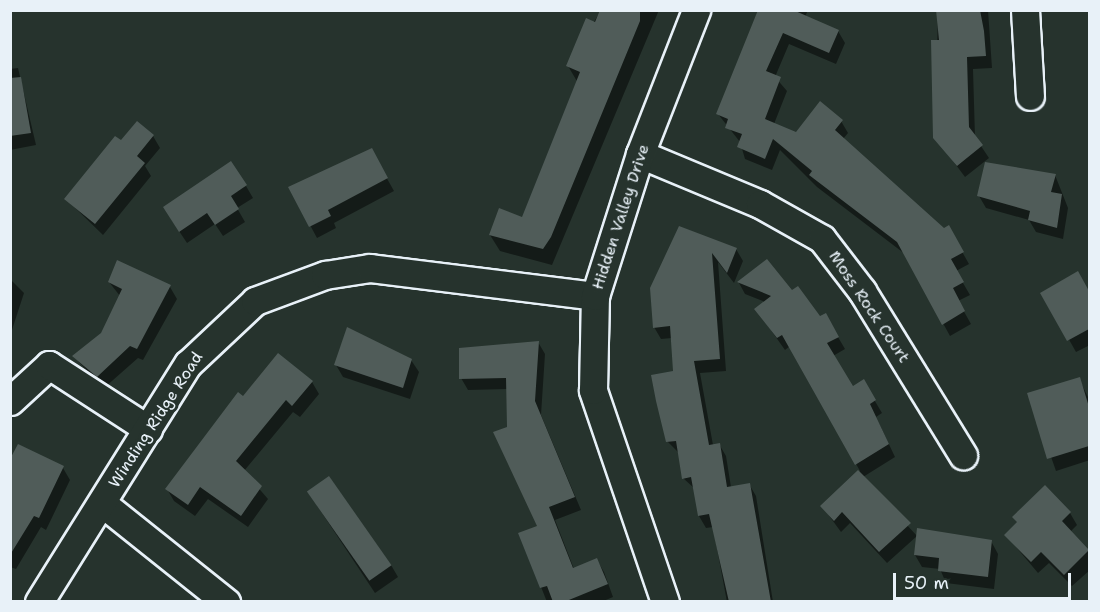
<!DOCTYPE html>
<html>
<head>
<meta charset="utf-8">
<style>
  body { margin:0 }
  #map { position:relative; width:1100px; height:612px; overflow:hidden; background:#26332d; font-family:"Shantell Sans",sans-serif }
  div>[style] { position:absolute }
  .shadow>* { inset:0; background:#0007 }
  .building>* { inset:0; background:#505c59; transform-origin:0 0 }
  .roads { filter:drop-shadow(2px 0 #e8f1f8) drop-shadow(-2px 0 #e8f1f8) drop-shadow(0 2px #e8f1f8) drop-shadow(0 -2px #e8f1f8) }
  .minor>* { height:27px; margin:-13.5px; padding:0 13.5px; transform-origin:13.5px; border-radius:13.5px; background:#26332d }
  span { translate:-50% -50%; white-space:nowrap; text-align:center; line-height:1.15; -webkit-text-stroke:6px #26332d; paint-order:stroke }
  .street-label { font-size:16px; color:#e8f1f8 }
  .frame { position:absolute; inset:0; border:12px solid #e8f1f8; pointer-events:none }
  .scale { position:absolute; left:893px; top:573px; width:178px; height:27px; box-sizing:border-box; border:3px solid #e8f1f8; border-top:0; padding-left:8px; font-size:18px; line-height:21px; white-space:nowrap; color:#e8f1f8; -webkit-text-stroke:4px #26332d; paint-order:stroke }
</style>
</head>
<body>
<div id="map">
  <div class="shadow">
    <div style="clip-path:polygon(601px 10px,659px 10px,552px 265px,500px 251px,490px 235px,523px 219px,578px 83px,568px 66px)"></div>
    <div style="clip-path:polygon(760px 10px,808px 10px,805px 17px,838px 31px,845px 43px,836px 64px,789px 44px,775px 77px,787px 91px,774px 124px,796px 134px,841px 121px,848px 133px,843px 139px,944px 230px,948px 227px,969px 264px,956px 271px,970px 295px,958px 301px,971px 324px,950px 336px,905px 254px,817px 187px,780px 150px,772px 170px,745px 159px,740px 142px,718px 114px)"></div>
    <div style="clip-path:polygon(938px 10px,988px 10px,992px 68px,973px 69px,975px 137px,989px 158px,965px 177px,935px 137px)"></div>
    <div style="clip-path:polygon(18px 68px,36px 145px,10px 150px,10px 69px)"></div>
    <div style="clip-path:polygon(153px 136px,160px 148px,145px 166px,151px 176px,103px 235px,66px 199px,121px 143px)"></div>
    <div style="clip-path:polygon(371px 150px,394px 191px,334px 223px,336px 228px,317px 238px,290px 188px)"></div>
    <div style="clip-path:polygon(1055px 175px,1068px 208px,1063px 239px,1036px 232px,1029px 220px,986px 208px,979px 196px)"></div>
    <div style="clip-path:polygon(246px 186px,253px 198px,237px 208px,245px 222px,223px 236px,215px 224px,187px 243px,171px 219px)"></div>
    <div style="clip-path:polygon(680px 227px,736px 249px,743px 261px,734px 283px,718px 262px,726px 371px,700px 373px,713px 445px,719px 444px,726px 456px,731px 487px,749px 484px,756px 496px,773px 602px,727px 602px,713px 527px,706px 528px,699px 516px,695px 489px,683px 478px,679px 453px,668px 442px,653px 376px,675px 372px,672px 338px,661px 339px,654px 327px)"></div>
    <div style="clip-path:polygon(118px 262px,170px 287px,177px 299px,143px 360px,138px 358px,104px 388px,74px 357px,102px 334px,120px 296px,109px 282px)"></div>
    <div style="clip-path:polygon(1078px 273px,1090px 294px,1090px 345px,1076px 352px,1043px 293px)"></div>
    <div style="clip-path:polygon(10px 279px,24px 293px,10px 336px)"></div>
    <div style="clip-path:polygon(739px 283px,791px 293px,820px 318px,825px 315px,845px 349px,833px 356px,852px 388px,863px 381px,882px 413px,876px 417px,895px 457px,863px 477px,917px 536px,887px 563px,850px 523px,841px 532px,822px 506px,860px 471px,790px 346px,785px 350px,756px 309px,765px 302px,745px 294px)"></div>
    <div style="clip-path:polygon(348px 329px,411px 360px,419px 372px,410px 399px,343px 377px,336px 365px)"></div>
    <div style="clip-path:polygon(538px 342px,545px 354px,541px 415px,581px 510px,555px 520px,574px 569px,597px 560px,604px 572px,613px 597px,601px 602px,547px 602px,520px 534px,539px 527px,495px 433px,509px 428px,508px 389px,468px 390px,461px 378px)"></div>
    <div style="clip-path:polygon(1079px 379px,1090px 401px,1090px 460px,1056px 471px,1029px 394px)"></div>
    <div style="clip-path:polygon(312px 382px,319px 394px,300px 417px,293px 412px,244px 471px,268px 499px,248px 527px,208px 499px,195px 516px,174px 501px,167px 489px,244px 398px)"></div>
    <div style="clip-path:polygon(19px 446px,63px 468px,70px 480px,46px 530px,41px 527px,16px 569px,10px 567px,10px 466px)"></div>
    <div style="clip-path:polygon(316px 504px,391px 565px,398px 577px,375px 593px)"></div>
    <div style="clip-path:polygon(1070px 513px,1077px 525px,1070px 532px,1090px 553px,1090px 570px,1072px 586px,1049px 563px,1038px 573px,1006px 535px)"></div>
    <div style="clip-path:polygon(991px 541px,998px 554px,994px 589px,946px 583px,940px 569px,922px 567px,915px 555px)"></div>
  </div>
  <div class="building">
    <div style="clip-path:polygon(600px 10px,640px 10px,640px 21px,551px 237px,543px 249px,489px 235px,499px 208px,522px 217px,580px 72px,566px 66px,586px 18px,595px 22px)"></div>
    <div style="clip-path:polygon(758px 10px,793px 10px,839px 30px,829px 53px,783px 33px,766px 71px,781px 77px,765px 119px,796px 132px,820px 101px,843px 120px,835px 130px,944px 228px,949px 225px,964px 252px,951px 259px,964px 282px,953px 288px,965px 311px,942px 325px,897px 242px,809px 175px,812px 171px,773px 139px,765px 159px,737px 147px,742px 134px,725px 128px,728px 119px,716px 114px)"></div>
    <div style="clip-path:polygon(936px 10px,980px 10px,984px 31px,986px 56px,967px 57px,969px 127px,983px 145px,957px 166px,933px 138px,931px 40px,939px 40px)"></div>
    <div style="clip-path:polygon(21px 77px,31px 133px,10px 136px,10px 78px)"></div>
    <div style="clip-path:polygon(137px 121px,154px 135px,137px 156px,145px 163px,95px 224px,64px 199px,115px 136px,121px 140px)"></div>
    <div style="clip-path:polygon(372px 148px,388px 178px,328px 210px,331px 216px,309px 227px,288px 187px)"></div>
    <div style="clip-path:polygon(231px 161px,247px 185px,231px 196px,239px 209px,215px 225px,207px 213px,179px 232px,163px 207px)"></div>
    <div style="clip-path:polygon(985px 162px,1056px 174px,1051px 192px,1062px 194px,1057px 228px,1028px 220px,1030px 211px,977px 196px)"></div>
    <div style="clip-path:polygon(679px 226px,737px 248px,727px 273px,712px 253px,720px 359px,694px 361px,709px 445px,720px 443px,727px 487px,750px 483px,771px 602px,729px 602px,709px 514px,698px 516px,691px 477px,682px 479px,676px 441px,666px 442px,656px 401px,651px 375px,673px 371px,670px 326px,653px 328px,650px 288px)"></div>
    <div style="clip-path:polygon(767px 259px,792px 290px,798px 286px,820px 316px,826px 313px,839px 337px,827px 343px,853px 386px,864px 379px,876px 400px,870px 404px,889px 444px,855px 465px,782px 335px,777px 338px,754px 309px,771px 296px,737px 282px)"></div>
    <div style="clip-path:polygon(117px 260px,171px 285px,137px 349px,130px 346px,97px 377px,72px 356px,101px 333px,122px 289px,108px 282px)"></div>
    <div style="clip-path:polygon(1078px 271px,1089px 291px,1089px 329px,1067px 341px,1040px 293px)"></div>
    <div style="clip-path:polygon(347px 327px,412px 359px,403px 388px,334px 365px)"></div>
    <div style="clip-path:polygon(539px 341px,535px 401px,575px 497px,549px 507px,573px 568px,597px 558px,608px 584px,564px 602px,553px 602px,547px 586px,540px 588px,518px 533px,537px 526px,493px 432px,507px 427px,506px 378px,459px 379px,459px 348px)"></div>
    <div style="clip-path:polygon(278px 353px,313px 381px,292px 406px,286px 400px,236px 461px,262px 486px,241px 516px,200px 487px,188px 505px,165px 489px,238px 392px,243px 396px)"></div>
    <div style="clip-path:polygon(1080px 377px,1089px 407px,1089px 446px,1047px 459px,1027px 393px)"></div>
    <div style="clip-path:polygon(18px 444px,64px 466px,39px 518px,34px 516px,10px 555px,10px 459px)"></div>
    <div style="clip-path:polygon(858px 470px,911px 523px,879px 552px,842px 512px,834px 521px,820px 506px)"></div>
    <div style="left:329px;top:476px;width:109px;height:27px;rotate:55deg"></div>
    <div style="clip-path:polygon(1045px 485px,1071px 512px,1062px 521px,1089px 550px,1064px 575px,1041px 552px,1031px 562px,1004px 535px,1017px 522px,1012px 517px)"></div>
    <div style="clip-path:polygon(917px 528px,992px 540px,988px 577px,938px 571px,939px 558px,914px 555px)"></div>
  </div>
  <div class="roads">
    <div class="minor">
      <div style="left:1025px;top:10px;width:86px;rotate:86.7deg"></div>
      <div style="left:640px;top:154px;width:130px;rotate:22.6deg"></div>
      <div style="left:760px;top:204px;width:71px;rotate:29.4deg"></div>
      <div style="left:822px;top:239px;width:66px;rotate:52.4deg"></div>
      <div style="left:862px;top:291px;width:193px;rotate:58.4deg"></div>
      <div style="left:10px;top:401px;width:53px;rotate:-42.7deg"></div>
      <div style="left:49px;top:365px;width:118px;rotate:32.9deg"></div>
      <div style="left:102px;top:503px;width:159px;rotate:38.6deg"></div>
      <div style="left:39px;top:602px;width:281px;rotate:-58deg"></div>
      <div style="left:188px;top:364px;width:92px;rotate:-43.2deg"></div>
      <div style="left:255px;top:301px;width:75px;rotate:-20.4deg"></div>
      <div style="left:325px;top:275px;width:46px;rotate:-8.8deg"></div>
      <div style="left:370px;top:268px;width:227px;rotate:7.1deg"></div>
      <div style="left:665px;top:602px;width:224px;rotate:-108.8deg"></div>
      <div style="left:593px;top:390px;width:94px;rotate:-88.8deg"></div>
      <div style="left:595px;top:296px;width:149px;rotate:-72.4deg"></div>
      <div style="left:640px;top:154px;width:155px;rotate:-68.7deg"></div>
    </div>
  </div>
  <div class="street-label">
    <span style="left:621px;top:217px;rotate:-72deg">Hidden Valley Drive</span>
    <span style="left:869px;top:307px;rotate:56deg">Moss Rock Court</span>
    <span style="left:156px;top:420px;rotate:-57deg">Winding Ridge Road</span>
  </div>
  <div class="frame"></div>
  <div class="scale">50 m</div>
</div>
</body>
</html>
